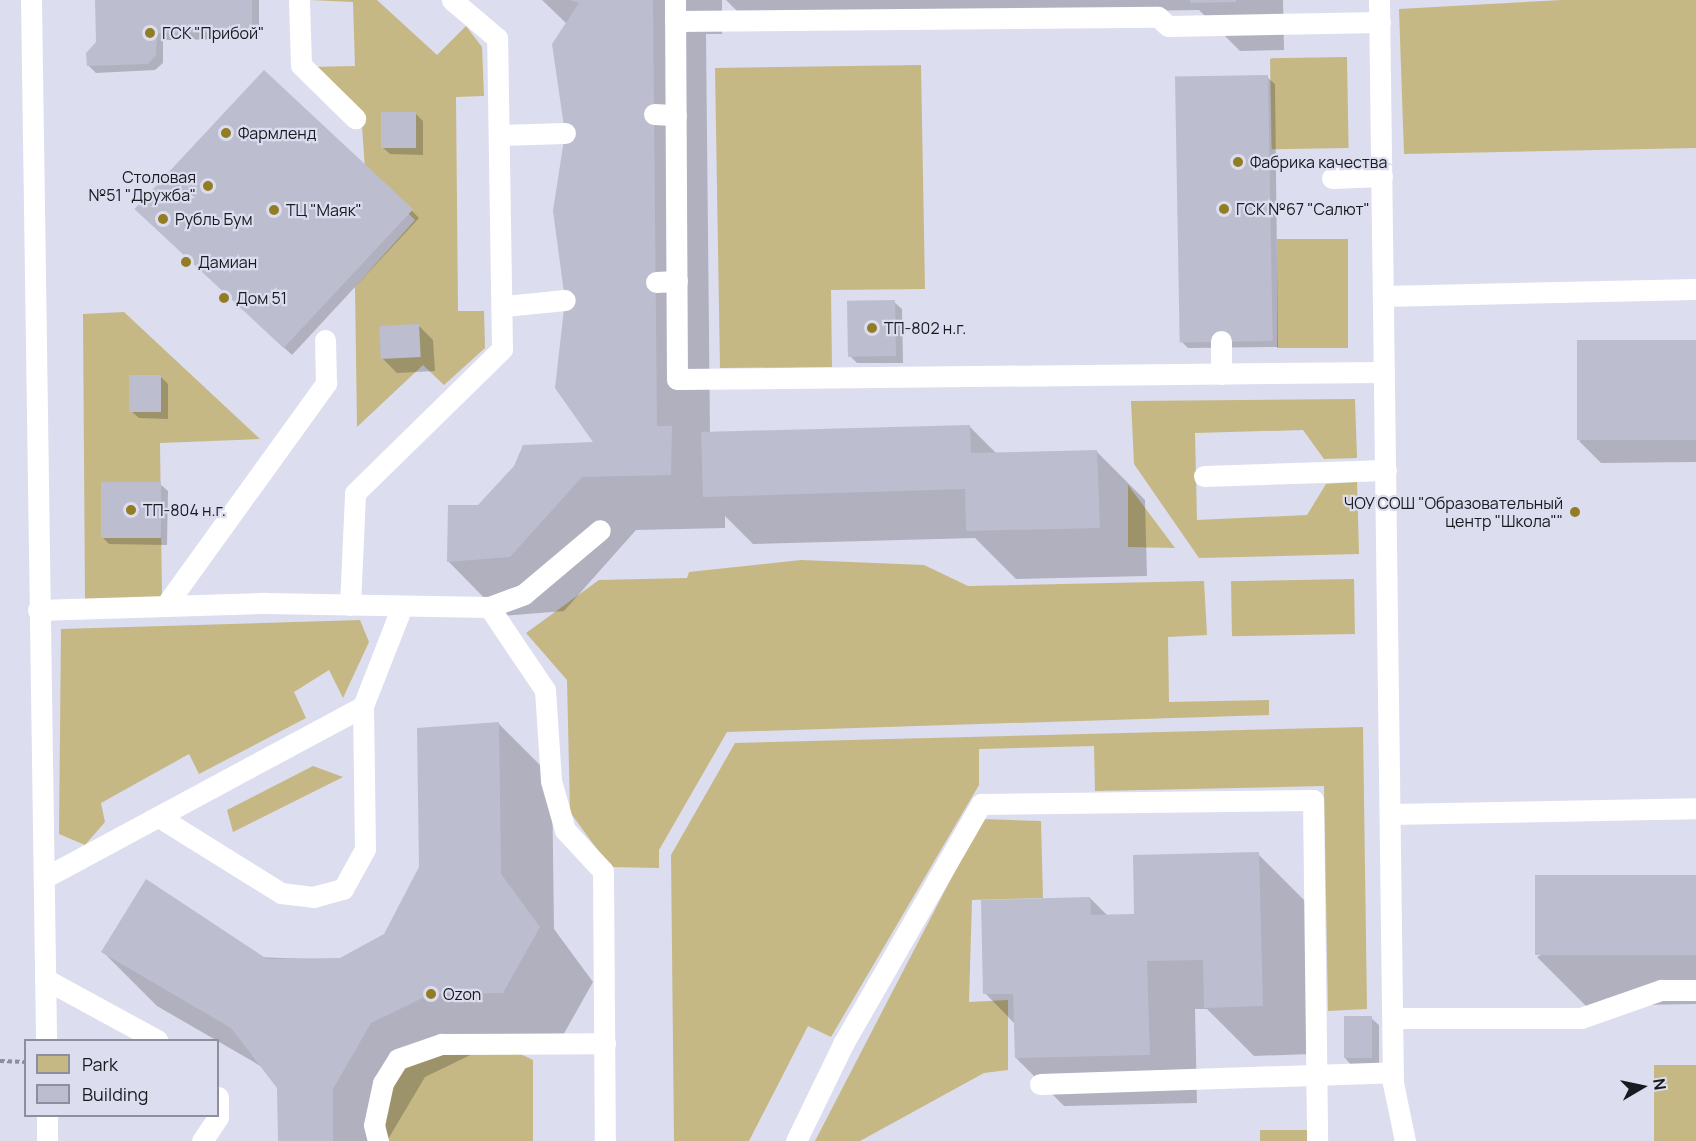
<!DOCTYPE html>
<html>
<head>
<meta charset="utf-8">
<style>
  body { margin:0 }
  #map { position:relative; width:1696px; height:1141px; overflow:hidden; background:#dcddef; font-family:Manrope,sans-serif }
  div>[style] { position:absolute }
  .green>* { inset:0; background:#c5b885; transform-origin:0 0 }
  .shadow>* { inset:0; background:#0003 }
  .building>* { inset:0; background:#bcbdcf; transform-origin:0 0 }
  .path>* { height:4px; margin-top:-2px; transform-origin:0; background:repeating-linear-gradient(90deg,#8e8e9c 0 4.5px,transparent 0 7.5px) }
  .service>* { height:21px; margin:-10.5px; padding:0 10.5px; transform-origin:10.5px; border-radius:10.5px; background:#fff }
  .dots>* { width:16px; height:16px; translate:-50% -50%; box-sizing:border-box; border:3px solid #dcddef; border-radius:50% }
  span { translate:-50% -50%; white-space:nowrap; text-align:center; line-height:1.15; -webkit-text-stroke:4.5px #dcddef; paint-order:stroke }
  .poi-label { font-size:16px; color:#191920 }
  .left { translate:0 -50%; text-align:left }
  .right { translate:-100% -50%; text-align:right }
  .legend { position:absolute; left:24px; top:1039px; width:195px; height:78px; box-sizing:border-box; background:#dcddef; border:2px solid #8e8f9c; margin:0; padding:8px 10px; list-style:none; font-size:18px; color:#191920 }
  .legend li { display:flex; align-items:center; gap:12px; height:30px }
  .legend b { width:30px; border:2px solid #8e8f9c }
  .north { position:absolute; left:1612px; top:1057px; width:60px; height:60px; -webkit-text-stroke:4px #dcddef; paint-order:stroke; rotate:81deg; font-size:16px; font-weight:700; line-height:24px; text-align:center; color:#191920 }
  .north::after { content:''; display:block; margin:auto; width:21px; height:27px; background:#191920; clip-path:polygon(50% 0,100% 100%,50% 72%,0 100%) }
</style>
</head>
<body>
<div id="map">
  <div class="green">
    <div style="clip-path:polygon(310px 0,377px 0,437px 55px,466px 26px,482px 47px,484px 96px,456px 97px,458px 311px,484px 311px,485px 348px,444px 385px,423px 365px,357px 427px,355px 287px,415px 220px,365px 170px,361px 111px,312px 67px,355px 66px,353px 2px)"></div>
    <div style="clip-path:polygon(1562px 0,1696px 0,1696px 148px,1404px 154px,1399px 9px)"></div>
    <div style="left:1347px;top:57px;width:91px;height:77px;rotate:89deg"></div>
    <div style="clip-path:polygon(921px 65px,925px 289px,831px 290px,832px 367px,720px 368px,715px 68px)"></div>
    <div style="left:1277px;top:239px;width:71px;height:109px"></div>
    <div style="clip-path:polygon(124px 312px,260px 439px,160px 443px,162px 598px,85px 600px,83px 314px)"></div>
    <div style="clip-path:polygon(1355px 399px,1357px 458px,1324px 459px,1303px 430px,1195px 433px,1197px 520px,1307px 515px,1326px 484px,1357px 482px,1359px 554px,1199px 558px,1134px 464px,1131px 401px)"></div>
    <div style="clip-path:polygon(1128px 485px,1175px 548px,1128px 547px)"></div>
    <div style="clip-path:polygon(801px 560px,924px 565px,968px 586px,1204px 581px,1207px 635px,1168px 637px,1169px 702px,1269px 700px,1269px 715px,727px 732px,659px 850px,659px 868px,610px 867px,570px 812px,567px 680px,526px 633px,599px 580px,687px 578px,689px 572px)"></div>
    <div style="left:1354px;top:579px;width:55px;height:123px;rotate:89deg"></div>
    <div style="clip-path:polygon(360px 620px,369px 642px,343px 698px,329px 670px,294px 692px,306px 718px,199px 774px,189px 754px,101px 803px,105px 822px,85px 845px,59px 834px,61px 629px)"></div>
    <div style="clip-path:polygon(1363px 727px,1367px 1009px,1328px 1011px,1324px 786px,1095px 791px,1094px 746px,979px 749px,979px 785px,831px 1037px,808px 1026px,749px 1141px,674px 1141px,671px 855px,735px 743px)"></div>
    <div style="clip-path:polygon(313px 766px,343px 777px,233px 832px,227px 810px)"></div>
    <div style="clip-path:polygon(982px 819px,1041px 821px,1043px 898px,972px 900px,969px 1002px,1008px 1000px,1008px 1070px,984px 1073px,860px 1141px,815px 1141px)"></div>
    <div style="clip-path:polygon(500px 1044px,533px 1060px,533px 1141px,376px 1141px,398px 1059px)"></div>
    <div style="left:1654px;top:1065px;width:42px;height:76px"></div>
    <div style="left:1260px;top:1130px;width:47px;height:11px"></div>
  </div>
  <div class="shadow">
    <div style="clip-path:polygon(97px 0,259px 0,259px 39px,163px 40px,163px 63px,155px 70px,96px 73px,89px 66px,98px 43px)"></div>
    <div style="clip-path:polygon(542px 0,722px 0,722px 34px,706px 34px,710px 434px,970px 427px,997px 454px,1096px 451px,1145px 500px,1147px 576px,1016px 579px,975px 538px,753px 544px,725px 516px,725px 528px,636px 530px,564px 611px,502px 616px,449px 562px,479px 506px,515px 467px,596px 443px,566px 292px,567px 24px)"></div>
    <div style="clip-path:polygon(726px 0,1283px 0,1284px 50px,1240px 51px,1199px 10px,743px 17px)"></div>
    <div style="clip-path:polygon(1267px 77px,1275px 84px,1278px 347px,1188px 348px,1181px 341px)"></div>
    <div style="clip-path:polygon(416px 114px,423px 121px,423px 155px,390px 154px,382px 147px)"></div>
    <div style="clip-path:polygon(412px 211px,419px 218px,292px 355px,143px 216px)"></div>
    <div style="clip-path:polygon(894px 302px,902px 309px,903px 363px,857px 363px,850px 356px)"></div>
    <div style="clip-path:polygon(418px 325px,433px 340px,435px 371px,397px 373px,382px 358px)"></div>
    <div style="clip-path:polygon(1696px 342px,1696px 462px,1601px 463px,1579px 441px)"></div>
    <div style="clip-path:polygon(160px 376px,168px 384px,168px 419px,139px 418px,131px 411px)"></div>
    <div style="clip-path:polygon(160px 484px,168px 491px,167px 545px,109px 544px,102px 537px)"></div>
    <div style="clip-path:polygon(498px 723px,552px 777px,554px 929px,593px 982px,557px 1046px,485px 1048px,425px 1077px,387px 1141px,280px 1141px,279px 1087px,264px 1068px,157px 1006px,103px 952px,341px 960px,385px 935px)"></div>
    <div style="clip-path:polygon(1258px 854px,1306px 902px,1311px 1054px,1254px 1056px,1207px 1009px,1195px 1009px,1197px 1103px,1064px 1106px,1016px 1058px,1015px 1024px,985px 993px,1090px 898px,1108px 916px,1136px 916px)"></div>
    <div style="clip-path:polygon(1696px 876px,1696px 1004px,1586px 1006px,1537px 957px)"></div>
    <div style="clip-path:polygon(1371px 1018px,1379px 1025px,1379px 1065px,1352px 1066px,1345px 1058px)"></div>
  </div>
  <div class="building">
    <div style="clip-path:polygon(95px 0,252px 0,252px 32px,157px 33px,156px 55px,148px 64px,87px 66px,86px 53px,96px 42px)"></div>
    <div style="clip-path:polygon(570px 0,653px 0,657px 426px,672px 426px,671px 475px,582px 477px,510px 557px,447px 562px,448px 505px,478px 505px,514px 466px,523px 445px,593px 442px,555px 388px,565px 300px,553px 211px,565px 133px,552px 44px,579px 3px)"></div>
    <div style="clip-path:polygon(1190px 0,1236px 0,1236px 2px,1190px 3px)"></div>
    <div style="left:264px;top:70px;width:204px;height:190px;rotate:43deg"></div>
    <div style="left:1268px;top:75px;width:266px;height:93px;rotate:89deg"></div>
    <div style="left:381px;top:112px;width:35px;height:36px"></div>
    <div style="left:895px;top:300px;width:56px;height:48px;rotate:89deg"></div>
    <div style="left:419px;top:324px;width:33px;height:40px;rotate:87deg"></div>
    <div style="left:1696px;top:340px;width:100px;height:119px;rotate:90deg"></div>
    <div style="left:129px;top:375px;width:32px;height:37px"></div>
    <div style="clip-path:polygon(970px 425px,971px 453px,1097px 450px,1100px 528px,966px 531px,965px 489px,703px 497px,701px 432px)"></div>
    <div style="left:101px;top:482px;width:60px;height:56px"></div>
    <div style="clip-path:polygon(499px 722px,501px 874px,540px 927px,503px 993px,431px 994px,371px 1023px,333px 1089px,333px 1141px,278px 1141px,277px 1088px,231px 1028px,101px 952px,146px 879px,267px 959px,340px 958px,384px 934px,419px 867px,417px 728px)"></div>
    <div style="clip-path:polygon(1259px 852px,1263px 1006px,1204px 1008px,1203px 960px,1147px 961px,1150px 1055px,1015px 1058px,1013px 994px,983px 994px,981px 900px,1090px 897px,1091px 915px,1134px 914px,1133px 855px)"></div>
    <div style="left:1696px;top:875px;width:80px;height:161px;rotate:90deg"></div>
    <div style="left:1372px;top:1016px;width:42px;height:28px;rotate:90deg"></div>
  </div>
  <div class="path">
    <div style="left:0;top:1061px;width:26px;rotate:2deg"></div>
  </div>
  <div class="service">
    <div style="left:31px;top:0;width:1040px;rotate:89.17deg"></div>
    <div style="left:299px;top:0;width:65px;rotate:88.2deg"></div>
    <div style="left:301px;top:65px;width:76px;rotate:44.5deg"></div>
    <div style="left:675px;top:0;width:379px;rotate:89.7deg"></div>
    <div style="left:677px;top:379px;width:707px;rotate:-0.57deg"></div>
    <div style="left:1379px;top:0;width:1083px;rotate:89.26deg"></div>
    <div style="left:1393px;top:1083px;width:59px;rotate:78.3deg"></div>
    <div style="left:675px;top:21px;width:483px;rotate:-0.5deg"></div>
    <div style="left:1158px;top:17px;width:13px;rotate:42deg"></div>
    <div style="left:1168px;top:26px;width:212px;rotate:-1.1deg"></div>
    <div style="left:654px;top:114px;width:22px;rotate:3deg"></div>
    <div style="left:501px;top:135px;width:64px;rotate:-1.8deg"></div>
    <div style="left:1332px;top:178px;width:50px;rotate:-2.3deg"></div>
    <div style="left:656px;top:282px;width:21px;rotate:-3deg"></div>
    <div style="left:1383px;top:296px;width:313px;rotate:-1.3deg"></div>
    <div style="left:505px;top:306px;width:60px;rotate:-5.7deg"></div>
    <div style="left:1221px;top:341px;width:33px;rotate:90deg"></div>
    <div style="left:1204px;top:476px;width:182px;rotate:-1.9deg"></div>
    <div style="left:166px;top:605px;width:274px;rotate:-54.2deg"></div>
    <div style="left:326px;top:383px;width:43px;rotate:-91.3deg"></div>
    <div style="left:350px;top:605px;width:112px;rotate:-87.4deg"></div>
    <div style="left:355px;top:493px;width:206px;rotate:-44.4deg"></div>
    <div style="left:502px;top:349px;width:311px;rotate:-90.9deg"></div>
    <div style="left:497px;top:38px;width:59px;rotate:-139.8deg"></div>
    <div style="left:489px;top:607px;width:100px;rotate:56deg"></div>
    <div style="left:545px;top:690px;width:91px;rotate:86.2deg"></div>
    <div style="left:551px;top:781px;width:51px;rotate:74.1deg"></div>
    <div style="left:565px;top:830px;width:56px;rotate:47.2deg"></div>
    <div style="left:603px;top:871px;width:270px;rotate:89.6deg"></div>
    <div style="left:38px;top:610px;width:228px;rotate:-1.8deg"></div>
    <div style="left:266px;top:603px;width:223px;rotate:1deg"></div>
    <div style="left:489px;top:607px;width:37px;rotate:-20deg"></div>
    <div style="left:524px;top:594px;width:99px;rotate:-40.1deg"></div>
    <div style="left:1390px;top:814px;width:306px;rotate:-1.1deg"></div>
    <div style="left:159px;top:817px;width:144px;rotate:31.9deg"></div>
    <div style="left:281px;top:893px;width:32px;rotate:7deg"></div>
    <div style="left:313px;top:897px;width:31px;rotate:-15deg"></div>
    <div style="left:343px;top:889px;width:46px;rotate:-61.2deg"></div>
    <div style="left:365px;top:849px;width:143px;rotate:-90.8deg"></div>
    <div style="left:363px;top:706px;width:104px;rotate:-68.6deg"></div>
    <div style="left:44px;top:878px;width:362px;rotate:-28.3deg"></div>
    <div style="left:45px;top:979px;width:128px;rotate:28.6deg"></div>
    <div style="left:1393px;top:1018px;width:188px"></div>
    <div style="left:1581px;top:1018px;width:85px;rotate:-19.3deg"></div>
    <div style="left:1661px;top:990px;width:35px"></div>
    <div style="left:1040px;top:1084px;width:353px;rotate:-1.9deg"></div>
    <div style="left:47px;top:1116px;width:25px;rotate:90deg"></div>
    <div style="left:202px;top:1141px;width:29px;rotate:-56deg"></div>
    <div style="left:218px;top:1117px;width:20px;rotate:-90deg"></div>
    <div style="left:378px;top:1141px;width:16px;rotate:-104deg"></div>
    <div style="left:374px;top:1125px;width:43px;rotate:-77.9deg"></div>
    <div style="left:383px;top:1083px;width:28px;rotate:-58deg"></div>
    <div style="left:398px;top:1059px;width:46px;rotate:-19.2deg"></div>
    <div style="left:441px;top:1044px;width:164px;rotate:-0.3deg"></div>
    <div style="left:796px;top:1141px;width:108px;rotate:-64.1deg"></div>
    <div style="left:843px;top:1044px;width:277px;rotate:-60.1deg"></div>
    <div style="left:981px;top:804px;width:332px;rotate:-0.7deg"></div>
    <div style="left:1313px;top:800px;width:341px;rotate:89.3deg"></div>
  </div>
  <div class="dots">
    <div style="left:150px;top:33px;background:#927d24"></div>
    <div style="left:226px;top:133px;background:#927d24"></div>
    <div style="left:1238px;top:162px;background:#927d24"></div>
    <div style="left:208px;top:186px;background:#927d24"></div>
    <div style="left:1224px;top:209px;background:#927d24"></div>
    <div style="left:274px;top:210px;background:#927d24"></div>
    <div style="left:163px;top:219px;background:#927d24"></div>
    <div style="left:186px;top:262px;background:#927d24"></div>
    <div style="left:224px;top:298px;background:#927d24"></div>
    <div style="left:872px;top:328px;background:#927d24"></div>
    <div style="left:131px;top:510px;background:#927d24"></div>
    <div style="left:1575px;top:512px;background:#927d24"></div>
    <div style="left:431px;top:994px;background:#927d24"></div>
  </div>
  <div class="poi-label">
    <span class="left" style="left:162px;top:33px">ГСК "Прибой"</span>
    <span class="left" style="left:238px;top:133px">Фармленд</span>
    <span class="left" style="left:1250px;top:162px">Фабрика качества</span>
    <span class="right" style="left:196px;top:186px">Столовая<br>№51 "Дружба"</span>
    <span class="left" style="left:1236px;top:209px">ГСК №67 "Салют"</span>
    <span class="left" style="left:286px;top:210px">ТЦ "Маяк"</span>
    <span class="left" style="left:175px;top:219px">Рубль Бум</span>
    <span class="left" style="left:198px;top:262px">Дамиан</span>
    <span class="left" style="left:236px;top:298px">Дом 51</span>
    <span class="left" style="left:884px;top:328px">ТП-802 н.г.</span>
    <span class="right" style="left:1563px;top:512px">ЧОУ СОШ "Образовательный<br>центр "Школа""</span>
    <span class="left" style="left:143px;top:510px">ТП-804 н.г.</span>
    <span class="left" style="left:443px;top:994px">Ozon</span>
  </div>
  <ul class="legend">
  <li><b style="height:16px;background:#c5b885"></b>Park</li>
  <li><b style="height:16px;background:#bcbdcf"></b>Building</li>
  </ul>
  <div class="north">N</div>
</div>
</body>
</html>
